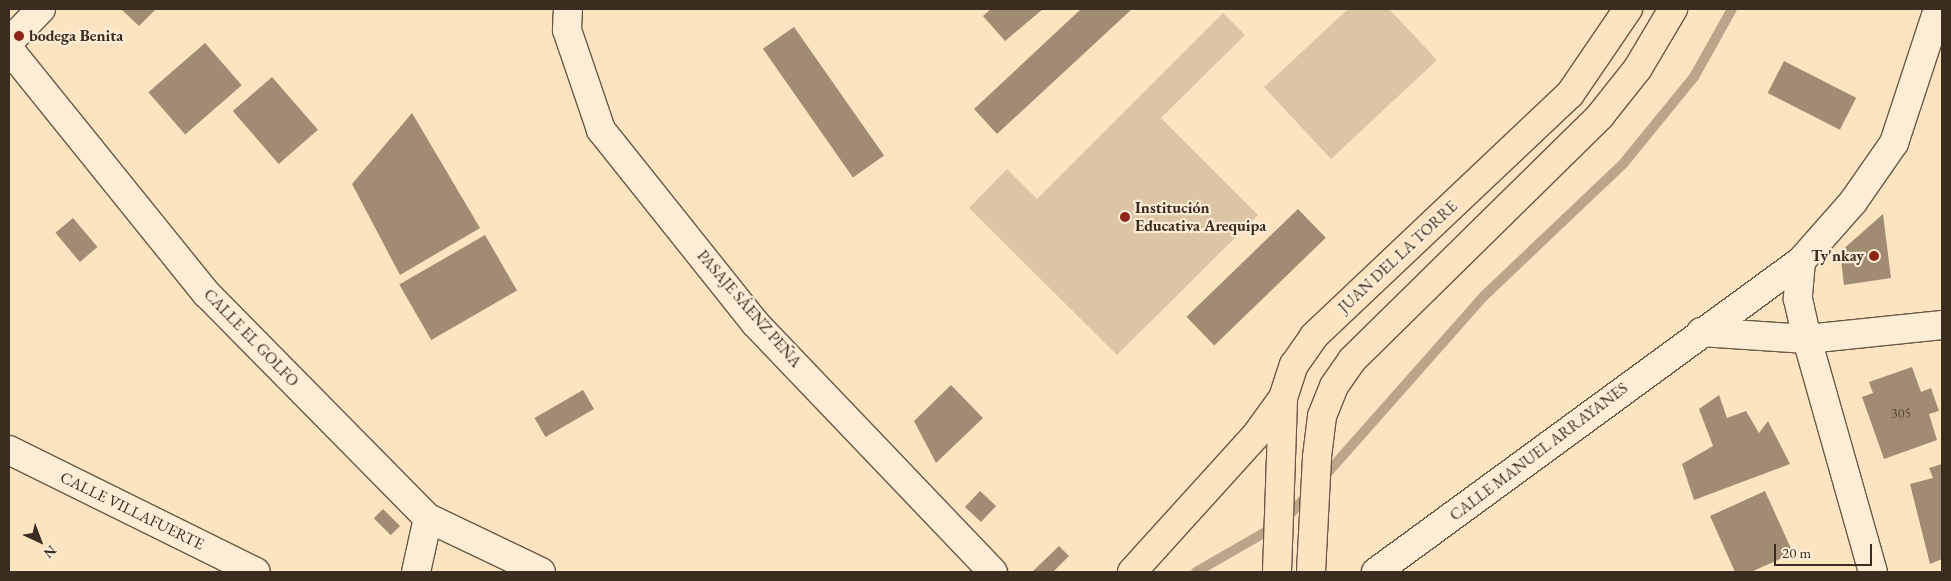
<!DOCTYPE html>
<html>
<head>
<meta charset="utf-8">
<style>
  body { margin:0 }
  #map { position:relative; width:1951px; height:581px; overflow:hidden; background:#fce4c0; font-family:"EB Garamond",serif }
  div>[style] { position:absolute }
  .green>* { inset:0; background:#dbc5a4 }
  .stream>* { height:10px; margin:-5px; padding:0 5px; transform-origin:5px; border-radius:5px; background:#baa589 }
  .building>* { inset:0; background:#9f8c72; transform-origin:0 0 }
  .roads { filter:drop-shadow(1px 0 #6a5a46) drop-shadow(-1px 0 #6a5a46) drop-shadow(0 1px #6a5a46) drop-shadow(0 -1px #6a5a46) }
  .minor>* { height:28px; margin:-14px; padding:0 14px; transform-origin:14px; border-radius:14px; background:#fdedd6 }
  .major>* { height:28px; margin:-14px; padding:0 14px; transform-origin:14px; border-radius:14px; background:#fce4c0 }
  .dots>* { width:14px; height:14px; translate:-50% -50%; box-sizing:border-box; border:2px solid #fdedd6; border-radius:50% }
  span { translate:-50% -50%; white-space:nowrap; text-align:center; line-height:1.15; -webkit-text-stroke:4.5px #fdedd6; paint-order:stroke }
  .number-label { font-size:14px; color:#534433 }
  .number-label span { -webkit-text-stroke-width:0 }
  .poi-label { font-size:16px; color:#3a2c1e; font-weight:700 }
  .left { translate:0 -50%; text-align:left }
  .right { translate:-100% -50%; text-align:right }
  .street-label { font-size:16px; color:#3a2c1e }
  .frame { position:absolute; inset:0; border:10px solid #3a2c1e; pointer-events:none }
  .north { position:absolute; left:15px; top:516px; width:50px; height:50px; -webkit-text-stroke:4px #fdedd6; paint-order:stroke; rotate:137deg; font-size:14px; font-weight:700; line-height:20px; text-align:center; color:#3a2c1e }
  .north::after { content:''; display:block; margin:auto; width:18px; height:22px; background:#3a2c1e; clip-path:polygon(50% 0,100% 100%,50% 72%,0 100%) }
  .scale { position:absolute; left:1774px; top:544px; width:98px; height:22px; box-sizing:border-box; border:2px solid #3a2c1e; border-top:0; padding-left:6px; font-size:15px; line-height:18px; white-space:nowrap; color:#3a2c1e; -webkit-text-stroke:4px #fdedd6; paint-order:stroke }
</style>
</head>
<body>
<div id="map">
  <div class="green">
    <div style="clip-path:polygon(1348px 9px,1389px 9px,1437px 60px,1331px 159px,1264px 87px)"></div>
    <div style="clip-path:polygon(1223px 13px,1245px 35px,1161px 118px,1258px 215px,1117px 355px,969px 208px,1007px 169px,1037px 199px)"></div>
  </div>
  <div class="stream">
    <div style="left:1322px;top:479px;width:246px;rotate:-48.5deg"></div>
    <div style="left:1485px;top:295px;width:190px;rotate:-43.5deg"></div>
    <div style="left:1623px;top:164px;width:112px;rotate:-50.8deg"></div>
    <div style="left:1694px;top:77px;width:78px;rotate:-60.8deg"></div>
    <div style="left:1196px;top:572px;width:100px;rotate:-29.9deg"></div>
    <div style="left:1283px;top:522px;width:40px;rotate:-48deg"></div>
  </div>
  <div class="building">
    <div style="clip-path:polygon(121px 9px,156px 9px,139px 26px)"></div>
    <div style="clip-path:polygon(991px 9px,1043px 9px,1005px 41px,983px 16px)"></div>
    <div style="clip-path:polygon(1081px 9px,1132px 9px,997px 134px,974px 109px)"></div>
    <div style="left:794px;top:27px;width:157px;height:38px;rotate:55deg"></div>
    <div style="left:205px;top:43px;width:56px;height:75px;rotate:49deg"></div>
    <div style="left:1784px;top:61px;width:81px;height:36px;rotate:27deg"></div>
    <div style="left:272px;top:77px;width:70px;height:52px;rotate:49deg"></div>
    <div style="clip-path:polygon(412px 113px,480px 228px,400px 275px,352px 184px)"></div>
    <div style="left:1298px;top:209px;width:40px;height:155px;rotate:46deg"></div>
    <div style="clip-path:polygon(1883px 214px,1891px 278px,1844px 285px,1840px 252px)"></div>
    <div style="left:73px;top:218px;width:38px;height:23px;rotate:50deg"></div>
    <div style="left:485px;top:235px;width:64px;height:99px;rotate:60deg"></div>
    <div style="clip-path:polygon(1912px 367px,1921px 392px,1931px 388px,1939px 411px,1929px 414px,1937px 440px,1884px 459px,1862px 397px,1873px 393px,1869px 382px)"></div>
    <div style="clip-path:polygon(951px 385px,983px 418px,936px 463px,914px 421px)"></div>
    <div style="left:583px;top:390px;width:22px;height:56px;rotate:60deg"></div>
    <div style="clip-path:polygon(1719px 395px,1727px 418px,1746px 411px,1759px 433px,1768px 421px,1790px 464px,1694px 500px,1682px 464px,1713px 446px,1699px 409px)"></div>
    <div style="clip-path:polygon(1942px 464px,1942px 559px,1930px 564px,1910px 484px,1933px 478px,1929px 468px)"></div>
    <div style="left:980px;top:491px;width:22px;height:22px;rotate:43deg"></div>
    <div style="clip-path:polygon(1765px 491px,1793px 553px,1751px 572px,1735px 572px,1710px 516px)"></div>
    <div style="left:383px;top:509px;width:24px;height:13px;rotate:45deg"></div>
    <div style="clip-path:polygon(1059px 546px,1069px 556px,1053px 572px,1032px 572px)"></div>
  </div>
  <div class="roads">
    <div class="minor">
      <div style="left:568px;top:9px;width:21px;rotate:93deg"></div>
      <div style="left:567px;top:30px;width:106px;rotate:71.2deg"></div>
      <div style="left:601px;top:130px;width:247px;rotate:51.4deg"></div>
      <div style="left:755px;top:323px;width:344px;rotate:46.3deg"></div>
      <div style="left:9px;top:42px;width:46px;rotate:-45.9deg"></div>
      <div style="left:9px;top:49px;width:315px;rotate:51.1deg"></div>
      <div style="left:207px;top:294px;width:315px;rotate:45.4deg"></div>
      <div style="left:428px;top:518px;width:125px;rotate:25.5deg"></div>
      <div style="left:1801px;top:261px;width:38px;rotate:95deg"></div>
      <div style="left:1798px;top:299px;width:41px;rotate:77.3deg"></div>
      <div style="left:1807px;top:339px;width:242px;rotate:74.2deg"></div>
      <div style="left:1701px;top:332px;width:106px;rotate:3.8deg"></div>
      <div style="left:1807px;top:339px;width:136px;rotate:-5.9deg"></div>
      <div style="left:9px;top:450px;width:275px;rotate:26.3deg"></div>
      <div style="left:416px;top:572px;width:55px;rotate:-77.5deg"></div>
      <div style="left:1376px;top:572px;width:527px;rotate:-36.2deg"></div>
      <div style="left:1801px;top:261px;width:79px;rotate:-48.6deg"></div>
      <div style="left:1853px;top:202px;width:72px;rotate:-55.2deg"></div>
      <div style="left:1894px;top:143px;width:141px;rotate:-71.8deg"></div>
    </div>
    <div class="major">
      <div style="left:1132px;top:572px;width:186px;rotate:-47.8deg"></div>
      <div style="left:1257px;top:434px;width:44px;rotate:-54.2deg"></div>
      <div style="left:1277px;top:572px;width:174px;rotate:-88deg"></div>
      <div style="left:1283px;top:398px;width:35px;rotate:-72deg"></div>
      <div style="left:1294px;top:365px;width:35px;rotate:-55deg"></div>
      <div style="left:1314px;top:336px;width:352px;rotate:-43.4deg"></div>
      <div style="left:1570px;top:94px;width:103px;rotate:-55.7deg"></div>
      <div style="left:1311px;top:572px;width:115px;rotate:-87deg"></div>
      <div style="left:1317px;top:457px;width:41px;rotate:-83deg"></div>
      <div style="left:1322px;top:416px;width:32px;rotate:-68deg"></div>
      <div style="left:1334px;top:386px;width:32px;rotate:-55deg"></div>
      <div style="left:1352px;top:360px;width:348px;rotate:-44.5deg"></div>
      <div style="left:1600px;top:116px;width:61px;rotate:-51.6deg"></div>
      <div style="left:1638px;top:68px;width:69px;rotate:-59.3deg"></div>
    </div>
  </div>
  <div class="dots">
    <div style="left:19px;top:36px;background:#8f2418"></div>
    <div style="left:1125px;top:217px;background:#8f2418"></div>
    <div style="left:1874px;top:256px;background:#8f2418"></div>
  </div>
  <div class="number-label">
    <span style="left:1901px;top:413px">305</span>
  </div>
  <div class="poi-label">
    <span class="left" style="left:29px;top:36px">bodega Benita</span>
    <span class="left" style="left:1135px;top:217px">Institución<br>Educativa Arequipa</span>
    <span class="right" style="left:1864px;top:256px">Ty'nkay</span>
  </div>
  <div class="street-label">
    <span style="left:1398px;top:257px;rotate:-43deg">JUAN DEL LA TORRE</span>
    <span style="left:749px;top:309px;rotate:49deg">PASAJE SÁENZ PEÑA</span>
    <span style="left:251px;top:338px;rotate:46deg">CALLE EL GOLFO</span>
    <span style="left:1539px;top:452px;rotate:-37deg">CALLE MANUEL ARRAYANES</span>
    <span style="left:132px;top:511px;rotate:26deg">CALLE VILLAFUERTE</span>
  </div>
  <div class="frame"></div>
  <div class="north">N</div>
  <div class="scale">20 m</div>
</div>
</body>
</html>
